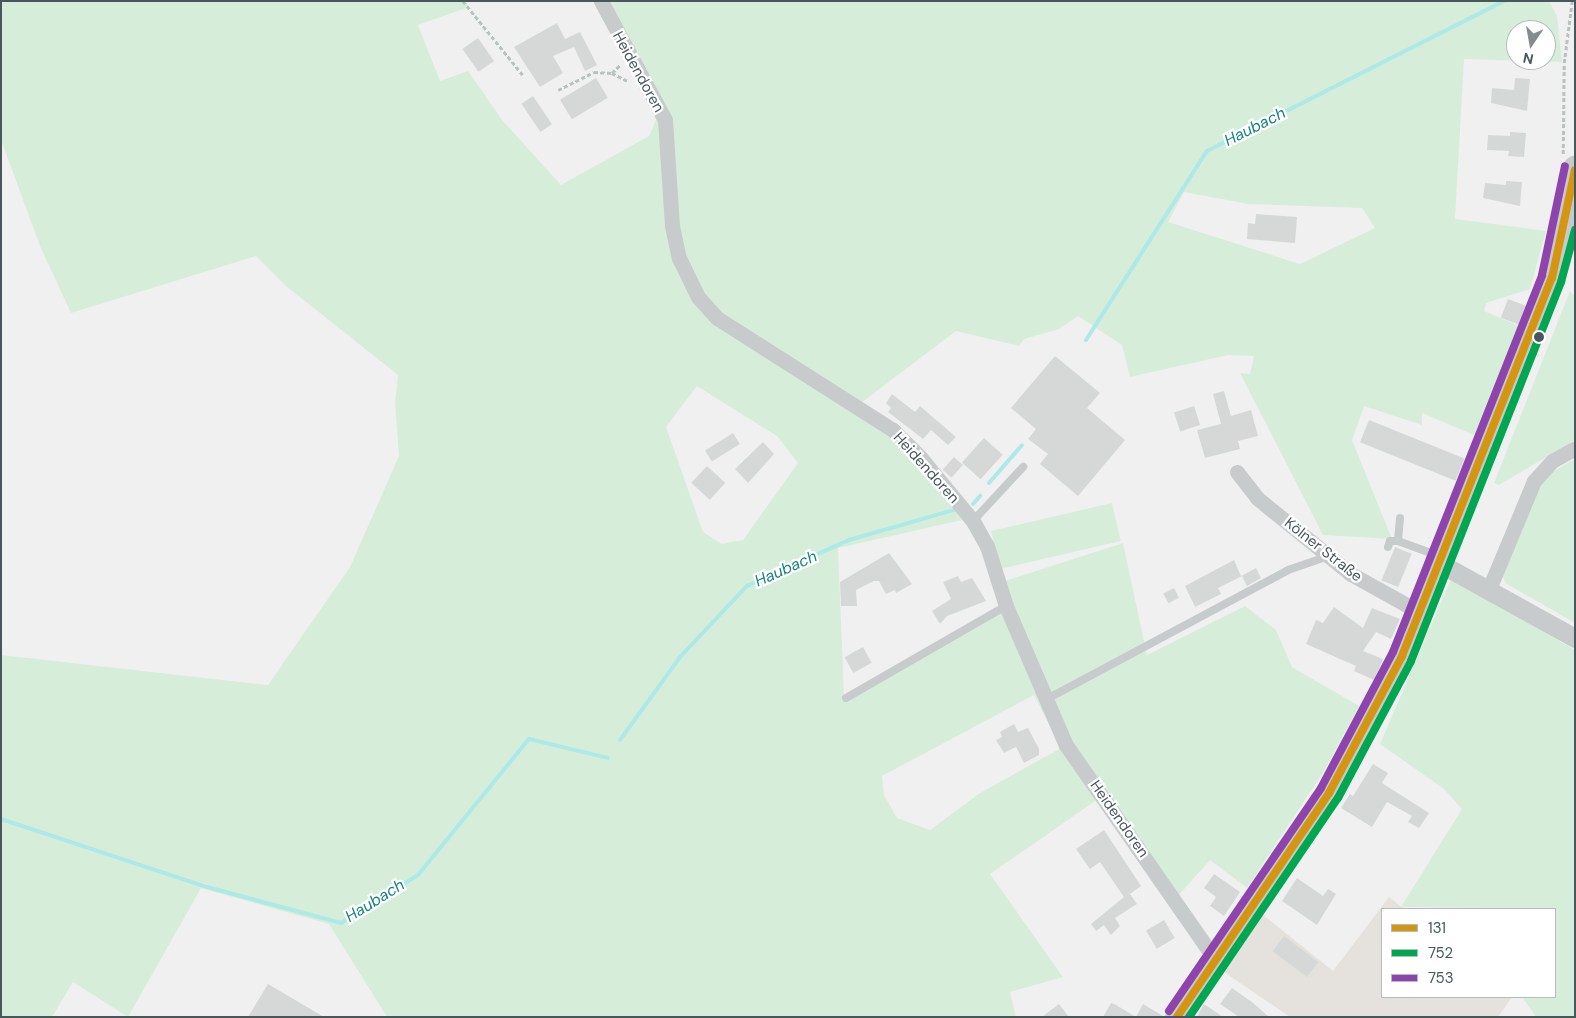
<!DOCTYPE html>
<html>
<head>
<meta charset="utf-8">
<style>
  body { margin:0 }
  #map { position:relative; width:1576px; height:1018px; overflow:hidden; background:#f0f0f0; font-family:"DM Sans",sans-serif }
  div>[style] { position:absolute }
  .commercial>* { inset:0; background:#e5e2de }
  .green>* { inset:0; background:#d6eed9; transform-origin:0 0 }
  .stream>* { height:4px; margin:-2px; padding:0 2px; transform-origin:2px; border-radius:2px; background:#ade9e7 }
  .building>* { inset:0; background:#d6d8d8; transform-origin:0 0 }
  .path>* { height:2.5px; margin-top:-1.25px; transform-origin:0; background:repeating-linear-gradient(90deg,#b7c3bd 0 4px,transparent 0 6.5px) }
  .service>* { height:8px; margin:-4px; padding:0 4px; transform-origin:4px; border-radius:4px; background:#c7cbcc }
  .minor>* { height:15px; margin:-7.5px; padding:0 7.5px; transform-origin:7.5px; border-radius:7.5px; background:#c7cbcc }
  .tertiary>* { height:19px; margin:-9.5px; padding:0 9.5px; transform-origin:9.5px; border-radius:9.5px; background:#c7cbcc }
  .primary>* { height:24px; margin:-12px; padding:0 12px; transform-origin:12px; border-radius:12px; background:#c6cacb }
  .bus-1>* { height:8px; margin:-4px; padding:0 4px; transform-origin:4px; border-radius:4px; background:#d49612 }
  .bus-2>* { height:8px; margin:-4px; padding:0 4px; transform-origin:4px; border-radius:4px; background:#00a651 }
  .bus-3>* { height:8px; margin:-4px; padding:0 4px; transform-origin:4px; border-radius:4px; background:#8e44ad }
  .dots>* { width:14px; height:14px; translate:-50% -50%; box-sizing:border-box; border:2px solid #fff; border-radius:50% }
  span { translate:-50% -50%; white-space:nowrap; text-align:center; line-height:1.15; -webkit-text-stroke:4.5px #fff; paint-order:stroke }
  .street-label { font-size:15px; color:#48575b }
  .water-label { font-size:16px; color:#158380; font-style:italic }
  .frame { position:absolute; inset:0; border:2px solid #48575b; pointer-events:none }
  .legend { position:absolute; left:1381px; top:908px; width:175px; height:90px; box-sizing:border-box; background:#fff; border:1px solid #b6bcbd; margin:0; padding:6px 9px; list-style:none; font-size:15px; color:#48575b }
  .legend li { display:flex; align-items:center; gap:10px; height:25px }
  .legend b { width:25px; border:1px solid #b6bcbd }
  .north { position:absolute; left:1506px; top:20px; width:50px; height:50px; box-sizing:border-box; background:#fff; border:1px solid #b6bcbd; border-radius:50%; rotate:192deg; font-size:14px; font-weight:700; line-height:20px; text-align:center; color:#48575b }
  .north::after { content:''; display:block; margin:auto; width:18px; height:22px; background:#838d8f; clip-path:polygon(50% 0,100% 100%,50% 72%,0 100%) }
</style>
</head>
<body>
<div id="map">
  <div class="commercial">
    <div style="clip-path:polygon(1389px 897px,1404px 909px,1382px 909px,1382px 997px,1512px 997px,1498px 1017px,1290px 1017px,1224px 972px,1263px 915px,1333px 971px)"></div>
  </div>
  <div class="green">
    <div style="clip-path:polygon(evenodd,1px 1px,465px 1px,469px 7px,418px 25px,440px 81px,468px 71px,503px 121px,561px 185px,649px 136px,656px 120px,624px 28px,609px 1px,1549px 1px,1557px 16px,1562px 62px,1464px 59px,1455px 219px,1546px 231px,1530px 289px,1486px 303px,1484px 311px,1519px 326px,1474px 435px,1422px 413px,1422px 425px,1364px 406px,1352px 440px,1392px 539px,1323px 535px,1240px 373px,1250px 374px,1254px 356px,1228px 355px,1130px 377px,1122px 345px,1078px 316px,1059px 329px,1024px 339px,1019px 346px,956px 331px,861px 403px,894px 437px,962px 520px,838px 548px,844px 696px,1005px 606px,1005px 581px,1123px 543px,1147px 655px,1245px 606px,1276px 630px,1292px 667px,1359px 706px,1324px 771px,1247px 888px,1210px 860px,1177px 897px,1098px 799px,990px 874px,1063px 977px,1010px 992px,1016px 1017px,387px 1017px,329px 924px,201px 888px,128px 1017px,73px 982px,52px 1017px,1px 1017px,1px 655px,268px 685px,350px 567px,399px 456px,395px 402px,398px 375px,286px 286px,256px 256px,71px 313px,40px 246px,1px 140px,1px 1px,1516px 30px,1546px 30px,1546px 60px,1516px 60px,1516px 30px,1px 1px,1184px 192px,1248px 204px,1362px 208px,1375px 228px,1300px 264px,1168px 222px,1184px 192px,1px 1px,697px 386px,777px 436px,798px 463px,743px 540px,722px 544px,703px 532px,666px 427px,697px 386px,1px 1px,1034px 695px,1061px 748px,980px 793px,930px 830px,897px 818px,884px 795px,882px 776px,1034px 695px)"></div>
    <div style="clip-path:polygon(1570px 291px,1575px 296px,1575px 440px,1499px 485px,1494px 483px)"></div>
    <div style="clip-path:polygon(1575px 459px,1575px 623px,1505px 583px,1503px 575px,1539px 487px,1549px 474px)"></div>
    <div style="left:1112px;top:503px;width:39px;height:124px;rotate:77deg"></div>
    <div style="clip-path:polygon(1451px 579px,1575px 650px,1575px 1017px,1536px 1017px,1522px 997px,1555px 997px,1555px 909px,1401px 907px,1462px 809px,1444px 789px,1380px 744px)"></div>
  </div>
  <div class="stream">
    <div style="left:1086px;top:340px;width:224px;rotate:-57.4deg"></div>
    <div style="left:1207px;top:151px;width:333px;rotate:-26.8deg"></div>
    <div style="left:989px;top:483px;width:50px;rotate:-49deg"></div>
    <div style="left:973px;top:504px;width:11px;rotate:-49deg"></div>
    <div style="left:620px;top:740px;width:102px;rotate:-54.1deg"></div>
    <div style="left:680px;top:657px;width:98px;rotate:-46.7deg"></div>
    <div style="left:747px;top:586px;width:112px;rotate:-24.3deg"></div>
    <div style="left:849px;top:540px;width:112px;rotate:-16deg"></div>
    <div style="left:1px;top:819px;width:217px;rotate:18.3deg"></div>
    <div style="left:207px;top:887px;width:139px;rotate:15deg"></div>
    <div style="left:341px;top:923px;width:91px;rotate:-31.9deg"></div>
    <div style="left:418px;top:875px;width:176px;rotate:-50.8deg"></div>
    <div style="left:529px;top:739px;width:81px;rotate:13.5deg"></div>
  </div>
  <div class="building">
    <div style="clip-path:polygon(557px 23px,565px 39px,580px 32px,597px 65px,585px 71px,574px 47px,553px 56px,563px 73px,540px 87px,514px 47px)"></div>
    <div style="left:478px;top:38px;width:28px;height:19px;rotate:55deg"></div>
    <div style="left:596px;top:78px;width:23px;height:42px;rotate:59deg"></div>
    <div style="clip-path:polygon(1515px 78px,1530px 79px,1527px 111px,1491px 103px,1492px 88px,1514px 90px)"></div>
    <div style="left:533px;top:96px;width:34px;height:14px;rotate:56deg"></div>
    <div style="clip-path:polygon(1510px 132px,1526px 133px,1524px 157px,1508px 156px,1509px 151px,1487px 150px,1488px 135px,1510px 136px)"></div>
    <div style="clip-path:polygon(1506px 181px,1522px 182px,1520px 206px,1483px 198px,1485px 183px,1506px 185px)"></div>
    <div style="clip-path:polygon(1256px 214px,1297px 217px,1295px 243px,1247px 239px,1248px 223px,1255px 224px)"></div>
    <div style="left:1508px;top:299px;width:19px;height:20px;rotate:21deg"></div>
    <div style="clip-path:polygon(1055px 356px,1100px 393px,1087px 408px,1125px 440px,1078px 496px,1040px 464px,1048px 454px,1028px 439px,1036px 429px,1011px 408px)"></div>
    <div style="clip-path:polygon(1224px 391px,1231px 416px,1251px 410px,1258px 436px,1238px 441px,1240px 449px,1205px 458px,1197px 430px,1221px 424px,1213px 394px)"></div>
    <div style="clip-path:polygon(892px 394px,915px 412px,920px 406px,956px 437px,948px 445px,931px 430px,923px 439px,888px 412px,891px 408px,886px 403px)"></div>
    <div style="left:1194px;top:406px;width:20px;height:21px;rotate:72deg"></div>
    <div style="left:1369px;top:420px;width:103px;height:24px;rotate:22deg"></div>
    <div style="left:733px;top:433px;width:13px;height:33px;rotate:58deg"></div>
    <div style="left:984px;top:438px;width:25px;height:33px;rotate:42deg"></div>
    <div style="clip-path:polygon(763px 442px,774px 454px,748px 483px,735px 469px)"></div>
    <div style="left:954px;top:457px;width:12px;height:17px;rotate:42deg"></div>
    <div style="left:707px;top:466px;width:25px;height:23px;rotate:43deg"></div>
    <div style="left:1395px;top:547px;width:18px;height:36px;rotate:22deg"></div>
    <div style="clip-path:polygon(889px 553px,912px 584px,896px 593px,895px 590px,886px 594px,879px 581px,874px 581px,856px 590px,857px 606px,841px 606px,840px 582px)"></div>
    <div style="clip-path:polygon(1234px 560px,1241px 576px,1256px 568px,1261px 578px,1247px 586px,1242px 576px,1218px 588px,1221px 594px,1195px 607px,1185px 586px)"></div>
    <div style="clip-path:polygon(958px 576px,961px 582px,972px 578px,986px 601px,947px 616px,940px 624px,932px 611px,951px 599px,943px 582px)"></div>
    <div style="left:1174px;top:588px;width:11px;height:12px;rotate:63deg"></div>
    <div style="clip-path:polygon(1334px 607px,1363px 628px,1372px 608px,1400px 619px,1391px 639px,1376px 632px,1363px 651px,1383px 659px,1374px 680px,1354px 671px,1356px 666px,1306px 644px,1316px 620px,1323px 623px)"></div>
    <div style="left:863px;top:647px;width:18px;height:21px;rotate:61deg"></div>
    <div style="clip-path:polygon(1014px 724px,1018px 732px,1028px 728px,1039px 749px,1039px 755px,1024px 763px,1016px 747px,1004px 753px,996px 740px,1002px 737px,1000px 732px)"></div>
    <div style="clip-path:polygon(1373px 764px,1388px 773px,1382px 783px,1429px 813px,1419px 828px,1408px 822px,1412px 816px,1387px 802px,1372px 827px,1341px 808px,1350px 794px,1353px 796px)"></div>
    <div style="clip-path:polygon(1104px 830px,1141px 886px,1130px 894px,1137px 904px,1115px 918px,1120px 926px,1111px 935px,1104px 925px,1096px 931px,1091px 924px,1124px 897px,1100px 862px,1090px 869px,1076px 849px)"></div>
    <div style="clip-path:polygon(1214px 874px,1240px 892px,1224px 916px,1210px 906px,1216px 897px,1204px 888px)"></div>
    <div style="clip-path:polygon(1297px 878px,1323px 896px,1328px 889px,1336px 894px,1317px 925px,1282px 901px)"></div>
    <div style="left:1164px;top:920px;width:21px;height:21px;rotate:59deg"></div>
    <div style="left:1284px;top:936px;width:43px;height:19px;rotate:37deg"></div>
    <div style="clip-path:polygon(268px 984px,285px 994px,324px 1017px,248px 1017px)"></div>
    <div style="clip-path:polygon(1232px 988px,1252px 1002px,1269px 1017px,1239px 1017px,1220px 1004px)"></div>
    <div style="clip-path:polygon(1111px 1003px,1116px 1005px,1136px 1017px,1103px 1017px)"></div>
    <div style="clip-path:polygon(1059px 1004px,1069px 1017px,1042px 1017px)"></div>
    <div style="clip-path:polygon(1143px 1004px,1163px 1016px,1163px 1017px,1136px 1017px)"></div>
    <div style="clip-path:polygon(1204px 1004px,1223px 1017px,1197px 1017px)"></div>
  </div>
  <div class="path">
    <div style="left:463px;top:1px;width:95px;rotate:51deg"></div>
    <div style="left:612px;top:73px;width:11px;rotate:-45deg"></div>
    <div style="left:558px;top:90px;width:40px;rotate:-26.6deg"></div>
    <div style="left:594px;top:72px;width:18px;rotate:3deg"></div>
    <div style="left:612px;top:73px;width:18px;rotate:27deg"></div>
    <div style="left:1563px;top:154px;width:91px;rotate:-89.4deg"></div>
    <div style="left:1564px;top:63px;width:63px;rotate:-82.6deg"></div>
  </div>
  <div class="service">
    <div style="left:973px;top:521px;width:74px;rotate:-47.2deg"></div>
    <div style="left:1398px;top:541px;width:44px;rotate:20.1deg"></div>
    <div style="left:1388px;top:547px;width:6px;rotate:-72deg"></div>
    <div style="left:1390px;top:541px;width:8px"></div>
    <div style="left:1398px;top:541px;width:23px;rotate:-85deg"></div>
    <div style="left:846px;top:698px;width:185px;rotate:-29.9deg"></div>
    <div style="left:1045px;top:700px;width:276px;rotate:-28.1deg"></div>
    <div style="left:1288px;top:570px;width:43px;rotate:-18.9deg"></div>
  </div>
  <div class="minor">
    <div style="left:601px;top:1px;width:135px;rotate:61.7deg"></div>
    <div style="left:665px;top:120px;width:106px;rotate:86.2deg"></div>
    <div style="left:672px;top:226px;width:33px;rotate:78deg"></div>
    <div style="left:679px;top:258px;width:43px;rotate:64deg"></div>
    <div style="left:698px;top:297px;width:28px;rotate:48deg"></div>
    <div style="left:717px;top:318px;width:209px;rotate:32.5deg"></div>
    <div style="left:893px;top:430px;width:38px;rotate:45deg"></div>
    <div style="left:920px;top:457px;width:83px;rotate:50.4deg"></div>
    <div style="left:973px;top:521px;width:29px;rotate:61deg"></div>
    <div style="left:987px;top:546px;width:63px;rotate:72.4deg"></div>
    <div style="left:1006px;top:606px;width:151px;rotate:66.7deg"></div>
    <div style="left:1066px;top:745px;width:261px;rotate:55.2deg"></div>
    <div style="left:1237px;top:472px;width:33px;rotate:52deg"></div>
    <div style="left:1257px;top:498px;width:121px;rotate:39deg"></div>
    <div style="left:1351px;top:574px;width:80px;rotate:29.1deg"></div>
    <div style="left:1489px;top:589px;width:117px;rotate:-67.4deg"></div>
    <div style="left:1534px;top:481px;width:27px;rotate:-48deg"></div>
    <div style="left:1552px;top:461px;width:26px;rotate:-29deg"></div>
  </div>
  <div class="tertiary">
    <div style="left:1441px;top:564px;width:153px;rotate:28.9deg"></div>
  </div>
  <div class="primary">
    <div style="left:1177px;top:1017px;width:271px;rotate:-55.8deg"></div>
    <div style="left:1329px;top:793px;width:58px;rotate:-59.9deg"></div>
    <div style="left:1358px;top:743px;width:97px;rotate:-63.2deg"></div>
    <div style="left:1402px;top:656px;width:407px;rotate:-68.4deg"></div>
    <div style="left:1552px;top:278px;width:52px;rotate:-75.4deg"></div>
    <div style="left:1565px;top:228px;width:61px;rotate:-80.5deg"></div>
  </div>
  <div class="bus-1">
    <div style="left:1177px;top:1017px;width:271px;rotate:-55.8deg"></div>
    <div style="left:1329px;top:793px;width:155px;rotate:-61.9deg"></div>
    <div style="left:1402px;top:656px;width:407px;rotate:-68.4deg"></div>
    <div style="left:1552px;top:278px;width:110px;rotate:-78deg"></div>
  </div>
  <div class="bus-2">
    <div style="left:1189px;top:1017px;width:265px;rotate:-55.8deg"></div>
    <div style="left:1338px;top:798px;width:155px;rotate:-61.9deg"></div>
    <div style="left:1411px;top:661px;width:408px;rotate:-68.4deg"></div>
    <div style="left:1561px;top:282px;width:54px;rotate:-74.9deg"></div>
  </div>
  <div class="bus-3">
    <div style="left:1169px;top:1011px;width:270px;rotate:-55.7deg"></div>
    <div style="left:1321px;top:788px;width:154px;rotate:-62.1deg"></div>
    <div style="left:1393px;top:652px;width:405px;rotate:-68.4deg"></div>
    <div style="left:1542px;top:275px;width:111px;rotate:-78.1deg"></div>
  </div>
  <div class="dots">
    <div style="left:1539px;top:337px;background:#48575b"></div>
  </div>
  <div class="street-label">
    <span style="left:638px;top:72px;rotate:61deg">Heidendoren</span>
    <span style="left:926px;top:468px;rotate:48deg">Heidendoren</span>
    <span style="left:1323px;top:550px;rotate:38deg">Kölner Straße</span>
    <span style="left:1119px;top:819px;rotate:55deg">Heidendoren</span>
  </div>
  <div class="water-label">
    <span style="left:1255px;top:127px;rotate:-27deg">Haubach</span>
    <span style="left:786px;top:569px;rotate:-24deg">Haubach</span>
    <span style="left:375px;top:901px;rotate:-32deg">Haubach</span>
  </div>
  <div class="frame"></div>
  <ul class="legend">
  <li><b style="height:6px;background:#d49612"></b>131</li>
  <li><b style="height:6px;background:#00a651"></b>752</li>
  <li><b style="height:6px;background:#8e44ad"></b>753</li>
  </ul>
  <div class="north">N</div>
</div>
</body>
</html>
